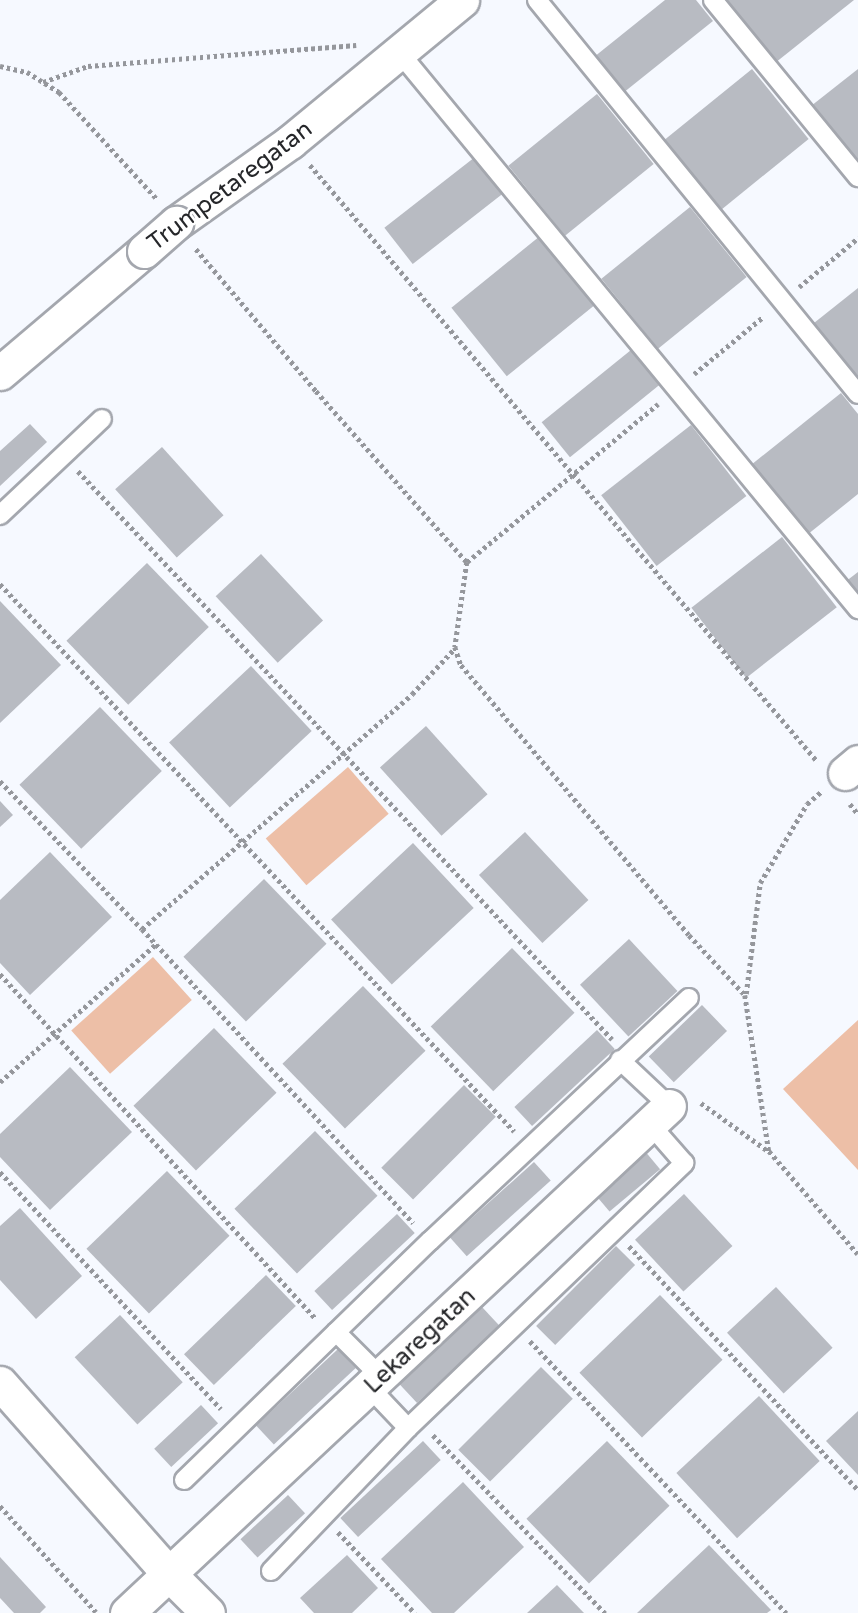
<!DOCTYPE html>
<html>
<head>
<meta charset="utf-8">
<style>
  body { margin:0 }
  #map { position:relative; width:858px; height:1613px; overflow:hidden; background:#f6f9ff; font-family:"Varela Round",sans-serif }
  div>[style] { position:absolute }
  .green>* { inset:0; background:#edbfa7; transform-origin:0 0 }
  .building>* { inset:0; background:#b8bbc2; transform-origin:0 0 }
  .path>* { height:4.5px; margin-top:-2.25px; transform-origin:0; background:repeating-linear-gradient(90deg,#95979c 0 3.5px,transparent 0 7px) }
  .roads { filter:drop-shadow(2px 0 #a4a7ae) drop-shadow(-2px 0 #a4a7ae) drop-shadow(0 2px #a4a7ae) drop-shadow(0 -2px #a4a7ae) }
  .service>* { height:18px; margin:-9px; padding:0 9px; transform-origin:9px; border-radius:9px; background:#fff }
  .minor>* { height:33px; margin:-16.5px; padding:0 16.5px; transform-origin:16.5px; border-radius:16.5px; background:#fff }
  .bridges { filter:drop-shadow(2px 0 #a4a7ae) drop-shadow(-2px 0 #a4a7ae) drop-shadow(0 2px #a4a7ae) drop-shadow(0 -2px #a4a7ae) }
  .minor-bridge>* { height:33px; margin:-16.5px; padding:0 16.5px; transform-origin:16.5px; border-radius:16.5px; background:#fff }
  span { translate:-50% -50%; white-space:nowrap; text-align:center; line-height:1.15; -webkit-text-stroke:5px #fff; paint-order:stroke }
  .street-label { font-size:24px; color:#26272a }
</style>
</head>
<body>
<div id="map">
  <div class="green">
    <div style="left:348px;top:767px;width:62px;height:109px;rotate:49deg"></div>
    <div style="left:153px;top:957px;width:58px;height:110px;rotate:48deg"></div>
    <div style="clip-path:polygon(858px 1020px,858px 1170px,783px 1089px)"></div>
  </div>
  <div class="building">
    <div style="clip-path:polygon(665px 0,696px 0,713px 21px,623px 93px,594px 57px)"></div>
    <div style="clip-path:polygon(724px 0,854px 0,775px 63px)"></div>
    <div style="left:752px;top:69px;width:90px;height:114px;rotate:51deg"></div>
    <div style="clip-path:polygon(858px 69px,858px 165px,811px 106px)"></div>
    <div style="left:597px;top:94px;width:90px;height:114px;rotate:51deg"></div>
    <div style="left:475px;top:157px;width:46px;height:115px;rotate:52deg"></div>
    <div style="left:690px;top:207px;width:90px;height:114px;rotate:51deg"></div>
    <div style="left:540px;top:236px;width:88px;height:114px;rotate:51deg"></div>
    <div style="clip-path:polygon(858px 288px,858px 377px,814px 323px)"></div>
    <div style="left:631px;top:350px;width:45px;height:115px;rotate:51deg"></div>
    <div style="clip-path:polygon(841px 393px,858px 414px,858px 494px,807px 535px,751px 465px)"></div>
    <div style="clip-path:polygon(30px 424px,47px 442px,0 486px,0 451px)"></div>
    <div style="left:691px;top:425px;width:90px;height:114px;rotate:52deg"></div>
    <div style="left:162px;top:447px;width:92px;height:63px;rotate:48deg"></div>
    <div style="left:782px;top:537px;width:89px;height:115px;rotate:52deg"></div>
    <div style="left:261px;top:554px;width:91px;height:62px;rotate:47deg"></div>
    <div style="left:147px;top:563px;width:89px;height:112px;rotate:46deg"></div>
    <div style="clip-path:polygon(858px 572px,858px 599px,845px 582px)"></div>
    <div style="clip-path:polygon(0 601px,61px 665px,0 723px)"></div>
    <div style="left:251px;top:666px;width:89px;height:112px;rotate:47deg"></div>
    <div style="left:100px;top:707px;width:89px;height:112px;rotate:46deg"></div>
    <div style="left:426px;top:726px;width:92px;height:62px;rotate:48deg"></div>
    <div style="clip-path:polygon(0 801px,13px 815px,0 827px)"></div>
    <div style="left:525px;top:832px;width:93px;height:63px;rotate:47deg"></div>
    <div style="left:413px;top:843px;width:89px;height:112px;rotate:47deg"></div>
    <div style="clip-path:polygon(50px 852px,112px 917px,30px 995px,0 963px,0 900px)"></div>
    <div style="left:264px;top:879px;width:90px;height:112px;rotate:46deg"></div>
    <div style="left:629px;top:939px;width:71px;height:67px;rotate:47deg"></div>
    <div style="left:512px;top:948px;width:90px;height:113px;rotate:46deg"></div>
    <div style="left:363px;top:986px;width:90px;height:112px;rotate:46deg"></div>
    <div style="left:702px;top:1005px;width:36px;height:74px;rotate:46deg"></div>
    <div style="left:214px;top:1028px;width:90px;height:112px;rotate:46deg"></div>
    <div style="left:597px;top:1030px;width:26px;height:113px;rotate:47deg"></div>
    <div style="clip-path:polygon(70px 1067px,132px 1132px,50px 1210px,0 1157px,0 1134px)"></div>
    <div style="left:464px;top:1085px;width:45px;height:117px;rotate:45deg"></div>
    <div style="left:315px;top:1131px;width:90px;height:112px;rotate:46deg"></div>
    <div style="left:644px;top:1150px;width:25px;height:66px;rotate:50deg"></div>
    <div style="left:534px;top:1162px;width:25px;height:113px;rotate:48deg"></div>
    <div style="left:167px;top:1171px;width:90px;height:112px;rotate:46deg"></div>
    <div style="left:684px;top:1194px;width:71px;height:67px;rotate:47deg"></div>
    <div style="clip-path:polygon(20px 1208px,82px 1276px,36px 1319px,0 1280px,0 1226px)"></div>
    <div style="left:397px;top:1214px;width:26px;height:113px;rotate:47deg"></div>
    <div style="left:616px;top:1246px;width:27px;height:113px;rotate:45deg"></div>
    <div style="left:266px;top:1275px;width:43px;height:114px;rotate:46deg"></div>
    <div style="left:776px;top:1287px;width:83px;height:67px;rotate:47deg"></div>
    <div style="left:660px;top:1295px;width:90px;height:112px;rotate:46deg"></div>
    <div style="left:482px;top:1307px;width:26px;height:113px;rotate:47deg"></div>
    <div style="left:120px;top:1315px;width:92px;height:62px;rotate:47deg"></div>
    <div style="left:338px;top:1349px;width:26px;height:112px;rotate:47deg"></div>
    <div style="left:541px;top:1367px;width:45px;height:117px;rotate:45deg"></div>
    <div style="left:759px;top:1396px;width:89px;height:113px;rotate:47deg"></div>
    <div style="left:201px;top:1405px;width:25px;height:64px;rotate:47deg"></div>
    <div style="clip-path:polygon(858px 1411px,858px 1475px,826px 1441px)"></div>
    <div style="left:423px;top:1441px;width:26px;height:113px;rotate:47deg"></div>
    <div style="left:607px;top:1441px;width:90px;height:112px;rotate:46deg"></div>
    <div style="clip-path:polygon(463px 1482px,524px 1547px,454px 1613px,432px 1613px,381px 1559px)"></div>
    <div style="left:288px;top:1495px;width:25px;height:65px;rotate:47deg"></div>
    <div style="clip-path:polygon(709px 1545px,771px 1610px,767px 1613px,637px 1613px)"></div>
    <div style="clip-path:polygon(347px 1555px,378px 1588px,352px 1613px,314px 1613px,300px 1598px)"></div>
    <div style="clip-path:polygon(0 1557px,46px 1607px,40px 1613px,14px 1613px,0 1598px)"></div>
    <div style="clip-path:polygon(557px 1585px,584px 1613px,527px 1613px)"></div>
  </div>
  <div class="path">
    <div style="left:0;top:66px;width:28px;rotate:13deg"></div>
    <div style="left:27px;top:72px;width:38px;rotate:32deg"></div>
    <div style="left:59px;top:92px;width:144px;rotate:47.5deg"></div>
    <div style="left:43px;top:82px;width:48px;rotate:-19.6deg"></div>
    <div style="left:88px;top:66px;width:269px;rotate:-4.5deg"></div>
    <div style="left:310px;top:165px;width:782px;rotate:49.61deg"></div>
    <div style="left:196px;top:249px;width:186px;rotate:49.8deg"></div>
    <div style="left:316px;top:391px;width:228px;rotate:48.6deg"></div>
    <div style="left:467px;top:562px;width:86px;rotate:98deg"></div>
    <div style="left:455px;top:647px;width:19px;rotate:72deg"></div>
    <div style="left:461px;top:665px;width:353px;rotate:49.8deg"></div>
    <div style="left:689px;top:935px;width:82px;rotate:47deg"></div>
    <div style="left:745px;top:995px;width:158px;rotate:81.3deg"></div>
    <div style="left:769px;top:1151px;width:136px;rotate:49.2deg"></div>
    <div style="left:799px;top:287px;width:77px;rotate:-39.7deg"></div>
    <div style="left:694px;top:374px;width:89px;rotate:-39.6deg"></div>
    <div style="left:78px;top:471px;width:780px;rotate:46.77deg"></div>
    <div style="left:467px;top:562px;width:248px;rotate:-39.6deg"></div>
    <div style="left:0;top:584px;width:751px;rotate:46.78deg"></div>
    <div style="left:0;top:781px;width:205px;rotate:46.2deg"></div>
    <div style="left:142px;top:929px;width:400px;rotate:47.3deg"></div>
    <div style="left:850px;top:804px;width:13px;rotate:51deg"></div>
    <div style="left:142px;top:929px;width:358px;rotate:-41deg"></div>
    <div style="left:412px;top:694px;width:63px;rotate:-46.9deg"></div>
    <div style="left:0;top:974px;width:468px;rotate:47.5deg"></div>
    <div style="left:746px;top:994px;width:112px;rotate:-82.8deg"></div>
    <div style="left:760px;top:883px;width:92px;rotate:-59.3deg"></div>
    <div style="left:807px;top:804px;width:18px;rotate:-41deg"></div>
    <div style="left:0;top:1082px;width:207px;rotate:-41.5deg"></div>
    <div style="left:701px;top:1103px;width:82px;rotate:35.6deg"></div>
    <div style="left:0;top:1172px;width:324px;rotate:47deg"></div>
    <div style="left:629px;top:1246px;width:335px;rotate:46.8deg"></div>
    <div style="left:530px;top:1341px;width:374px;rotate:46.7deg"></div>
    <div style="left:433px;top:1435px;width:248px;rotate:46deg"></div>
    <div style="left:0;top:1506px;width:143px;rotate:47.8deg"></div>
    <div style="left:338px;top:1532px;width:112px;rotate:46.5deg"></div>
  </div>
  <div class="roads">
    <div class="service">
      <div style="left:537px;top:0;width:508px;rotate:50.83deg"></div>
      <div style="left:713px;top:0;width:229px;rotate:50.7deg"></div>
      <div style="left:399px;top:52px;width:722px;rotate:50.51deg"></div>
      <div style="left:0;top:515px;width:140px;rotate:-43.3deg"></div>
      <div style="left:620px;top:1060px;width:67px;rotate:43.2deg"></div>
      <div style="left:336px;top:1332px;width:64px;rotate:45deg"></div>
      <div style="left:370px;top:1388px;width:55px;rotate:46.5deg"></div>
      <div style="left:184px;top:1480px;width:343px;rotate:-44.2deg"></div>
      <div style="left:430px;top:1241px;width:355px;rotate:-43.2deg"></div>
      <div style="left:271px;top:1571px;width:198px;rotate:-46.2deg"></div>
      <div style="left:408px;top:1428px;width:383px;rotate:-43.8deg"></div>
      <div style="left:684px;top:1163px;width:52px;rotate:-131.1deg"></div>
    </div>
    <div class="minor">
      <div style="left:176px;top:223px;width:140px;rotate:-35.4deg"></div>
      <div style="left:290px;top:142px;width:223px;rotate:-39.5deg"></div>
      <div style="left:0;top:373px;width:189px;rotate:-40.3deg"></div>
      <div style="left:845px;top:773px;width:17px;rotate:-40deg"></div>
      <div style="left:0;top:1383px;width:255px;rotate:48.5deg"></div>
      <div style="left:169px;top:1574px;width:55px;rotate:45deg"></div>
      <div style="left:127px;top:1613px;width:742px;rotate:-43.09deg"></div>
    </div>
  </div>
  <div class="bridges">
    <div class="minor-bridge">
      <div style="left:144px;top:251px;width:43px;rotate:-41.2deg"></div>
    </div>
  </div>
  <div class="street-label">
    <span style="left:230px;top:186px;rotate:-37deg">Trumpetaregatan</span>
    <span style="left:420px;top:1341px;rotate:-43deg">Lekaregatan</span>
  </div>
</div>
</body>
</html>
